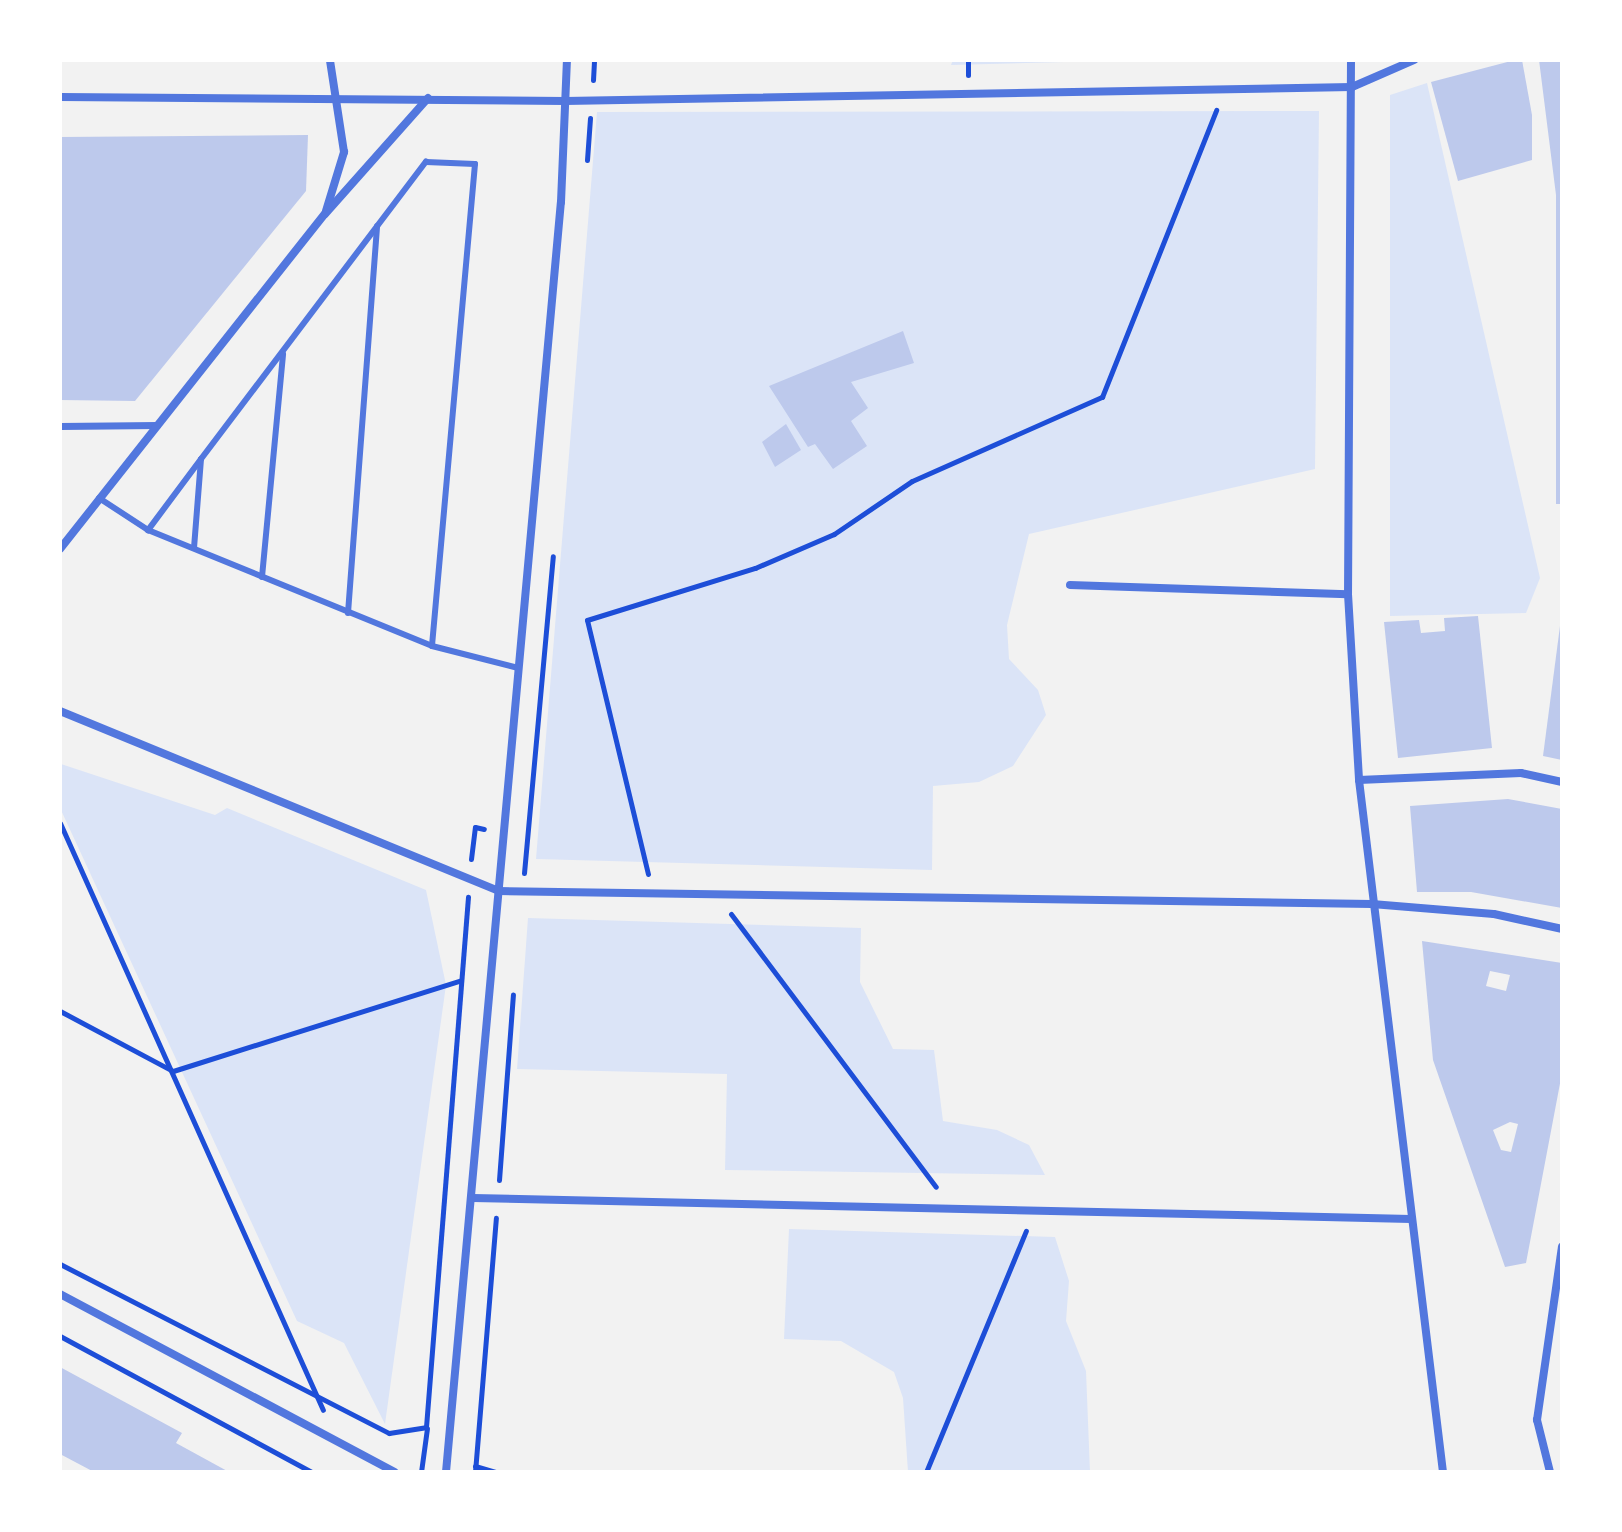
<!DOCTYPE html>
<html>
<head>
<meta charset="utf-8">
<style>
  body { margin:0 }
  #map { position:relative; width:1622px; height:1532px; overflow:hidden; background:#f2f2f2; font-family:"DejaVu Sans",sans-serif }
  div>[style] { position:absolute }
  .green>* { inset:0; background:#dbe4f7 }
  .building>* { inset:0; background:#bdc9ec }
  .path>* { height:5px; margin:-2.5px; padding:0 2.5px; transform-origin:2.5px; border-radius:2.5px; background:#1d4ed8 }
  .service>* { height:6px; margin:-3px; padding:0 3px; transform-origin:3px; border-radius:3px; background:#5277de }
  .pedestrian>* { height:7px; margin:-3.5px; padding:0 3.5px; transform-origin:3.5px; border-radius:3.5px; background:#5277de }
  .minor>* { height:8px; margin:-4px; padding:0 4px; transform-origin:4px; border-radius:4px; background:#5277de }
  span { translate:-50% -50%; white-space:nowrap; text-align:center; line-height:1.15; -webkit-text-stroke:7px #fff; paint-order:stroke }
  .frame { position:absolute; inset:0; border:62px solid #fff; pointer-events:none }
</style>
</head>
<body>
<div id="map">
  <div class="green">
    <div style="clip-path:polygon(953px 60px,1141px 60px,951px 65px)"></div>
    <div style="clip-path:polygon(1427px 83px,1540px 578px,1526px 613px,1390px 616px,1390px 95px)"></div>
    <div style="clip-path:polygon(1319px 111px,1315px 469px,1029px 534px,1007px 625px,1009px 659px,1038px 690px,1046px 715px,1013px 766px,979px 782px,933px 786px,932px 870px,536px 859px,597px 112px)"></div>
    <div style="clip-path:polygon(61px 764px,215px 815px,227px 808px,426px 890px,446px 985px,385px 1424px,344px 1343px,297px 1321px,60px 808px)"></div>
    <div style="clip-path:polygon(528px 918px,861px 928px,860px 982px,893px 1049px,934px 1050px,943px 1121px,997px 1130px,1029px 1145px,1045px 1175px,725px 1170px,727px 1074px,517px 1069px)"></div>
    <div style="clip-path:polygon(789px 1229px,1055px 1237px,1069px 1281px,1066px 1321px,1086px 1371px,1090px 1472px,908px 1472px,903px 1398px,894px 1372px,841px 1341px,784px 1339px)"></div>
  </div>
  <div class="building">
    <div style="clip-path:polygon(1515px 60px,1522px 60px,1532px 115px,1532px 160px,1458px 181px,1431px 82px)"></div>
    <div style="clip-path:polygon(1539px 60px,1562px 60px,1562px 504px,1556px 504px,1556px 195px)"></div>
    <div style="clip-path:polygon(308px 135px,306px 191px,135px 401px,60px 400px,60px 137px)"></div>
    <div style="clip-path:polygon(903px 331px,914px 363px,851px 382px,868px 408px,851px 421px,867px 446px,833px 469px,815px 444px,808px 447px,769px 386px)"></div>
    <div style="clip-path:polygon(786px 424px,801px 450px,775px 467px,762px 442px)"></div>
    <div style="clip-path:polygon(1478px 616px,1492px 748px,1398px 758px,1384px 622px,1419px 620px,1421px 633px,1445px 631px,1444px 618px)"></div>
    <div style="clip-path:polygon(1560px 626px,1562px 626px,1562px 760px,1543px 756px)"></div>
    <div style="clip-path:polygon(1508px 799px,1562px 809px,1562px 908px,1471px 892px,1417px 892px,1410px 806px)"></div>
    <div style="clip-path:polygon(evenodd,1422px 941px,1562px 963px,1562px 1073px,1526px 1263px,1505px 1267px,1433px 1060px,1422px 941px,1490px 971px,1510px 975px,1506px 991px,1486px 986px,1490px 971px,1422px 941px,1510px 1122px,1518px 1124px,1511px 1152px,1501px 1150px,1493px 1130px,1510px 1122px)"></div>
    <div style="clip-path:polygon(60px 1367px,182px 1433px,176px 1443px,229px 1472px,94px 1472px,60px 1454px)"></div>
  </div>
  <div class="path">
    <div style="left:968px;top:75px;width:15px;rotate:-90deg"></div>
    <div style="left:593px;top:80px;width:20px;rotate:-87deg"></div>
    <div style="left:587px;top:160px;width:42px;rotate:-85.9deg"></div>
    <div style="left:60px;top:823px;width:643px;rotate:65.87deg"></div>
    <div style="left:471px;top:859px;width:32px;rotate:-83deg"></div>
    <div style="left:475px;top:827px;width:9px;rotate:13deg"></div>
    <div style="left:524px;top:873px;width:318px;rotate:-84.8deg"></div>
    <div style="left:648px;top:874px;width:261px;rotate:-103.5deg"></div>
    <div style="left:587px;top:620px;width:176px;rotate:-17.2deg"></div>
    <div style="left:755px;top:568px;width:86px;rotate:-23.3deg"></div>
    <div style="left:834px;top:534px;width:94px;rotate:-34.2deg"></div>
    <div style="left:912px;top:481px;width:208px;rotate:-23.9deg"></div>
    <div style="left:1102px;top:397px;width:309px;rotate:-68.3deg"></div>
    <div style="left:731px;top:914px;width:341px;rotate:53.1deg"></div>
    <div style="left:60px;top:1011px;width:128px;rotate:28deg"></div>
    <div style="left:173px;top:1071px;width:300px;rotate:-17.5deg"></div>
    <div style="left:499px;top:1180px;width:186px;rotate:-85.7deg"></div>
    <div style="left:60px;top:1264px;width:370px;rotate:27.2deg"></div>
    <div style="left:389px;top:1433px;width:37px;rotate:-9deg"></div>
    <div style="left:426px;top:1427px;width:532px;rotate:-85.47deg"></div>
    <div style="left:60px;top:1336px;width:286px;rotate:28.4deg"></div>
    <div style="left:475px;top:1466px;width:22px;rotate:16deg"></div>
    <div style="left:421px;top:1472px;width:44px;rotate:-82.2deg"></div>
    <div style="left:475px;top:1472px;width:255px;rotate:-85.3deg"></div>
    <div style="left:926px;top:1472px;width:261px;rotate:-67.5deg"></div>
  </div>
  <div class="service">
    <div style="left:201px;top:459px;width:373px;rotate:-52.9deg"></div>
    <div style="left:426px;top:162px;width:49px;rotate:2.3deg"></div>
    <div style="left:475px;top:164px;width:484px;rotate:95.1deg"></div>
    <div style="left:99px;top:498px;width:59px;rotate:33.1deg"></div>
    <div style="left:194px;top:548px;width:89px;rotate:-85.5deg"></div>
    <div style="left:201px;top:459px;width:89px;rotate:126.7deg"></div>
    <div style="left:148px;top:530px;width:307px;rotate:22.2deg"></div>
    <div style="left:432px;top:646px;width:89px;rotate:14.3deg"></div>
    <div style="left:262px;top:577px;width:224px;rotate:-84.6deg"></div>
    <div style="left:348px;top:613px;width:388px;rotate:-85.7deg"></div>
  </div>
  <div class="pedestrian">
    <div style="left:60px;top:426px;width:97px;rotate:-0.6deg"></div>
  </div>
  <div class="minor">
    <div style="left:1351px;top:60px;width:534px;rotate:90.32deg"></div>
    <div style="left:1348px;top:594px;width:186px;rotate:86.6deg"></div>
    <div style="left:1359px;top:780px;width:697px;rotate:83.08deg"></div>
    <div style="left:60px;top:97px;width:505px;rotate:0.45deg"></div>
    <div style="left:565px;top:101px;width:787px;rotate:-1.02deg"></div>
    <div style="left:1352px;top:87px;width:68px;rotate:-23.5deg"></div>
    <div style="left:326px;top:211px;width:62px;rotate:-73deg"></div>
    <div style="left:344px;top:152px;width:93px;rotate:-98.7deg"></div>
    <div style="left:60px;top:549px;width:427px;rotate:-51.7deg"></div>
    <div style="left:325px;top:214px;width:155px;rotate:-48.4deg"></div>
    <div style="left:1070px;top:585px;width:278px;rotate:1.9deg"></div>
    <div style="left:60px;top:711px;width:474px;rotate:22.3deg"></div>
    <div style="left:499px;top:891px;width:873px;rotate:0.85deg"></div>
    <div style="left:1372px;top:904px;width:122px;rotate:4.7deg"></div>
    <div style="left:1494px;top:914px;width:70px;rotate:12.4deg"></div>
    <div style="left:1359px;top:780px;width:162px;rotate:-2.5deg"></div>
    <div style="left:1521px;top:773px;width:42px;rotate:12.4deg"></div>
    <div style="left:473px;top:1198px;width:938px;rotate:1.28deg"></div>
    <div style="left:60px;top:1294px;width:379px;rotate:28deg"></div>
    <div style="left:446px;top:1472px;width:1275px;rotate:-84.83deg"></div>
    <div style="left:561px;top:202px;width:142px;rotate:-87.6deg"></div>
    <div style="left:1550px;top:1472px;width:54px;rotate:-104deg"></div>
    <div style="left:1537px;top:1420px;width:175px;rotate:-81.8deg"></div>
  </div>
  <div class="frame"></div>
</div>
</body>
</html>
